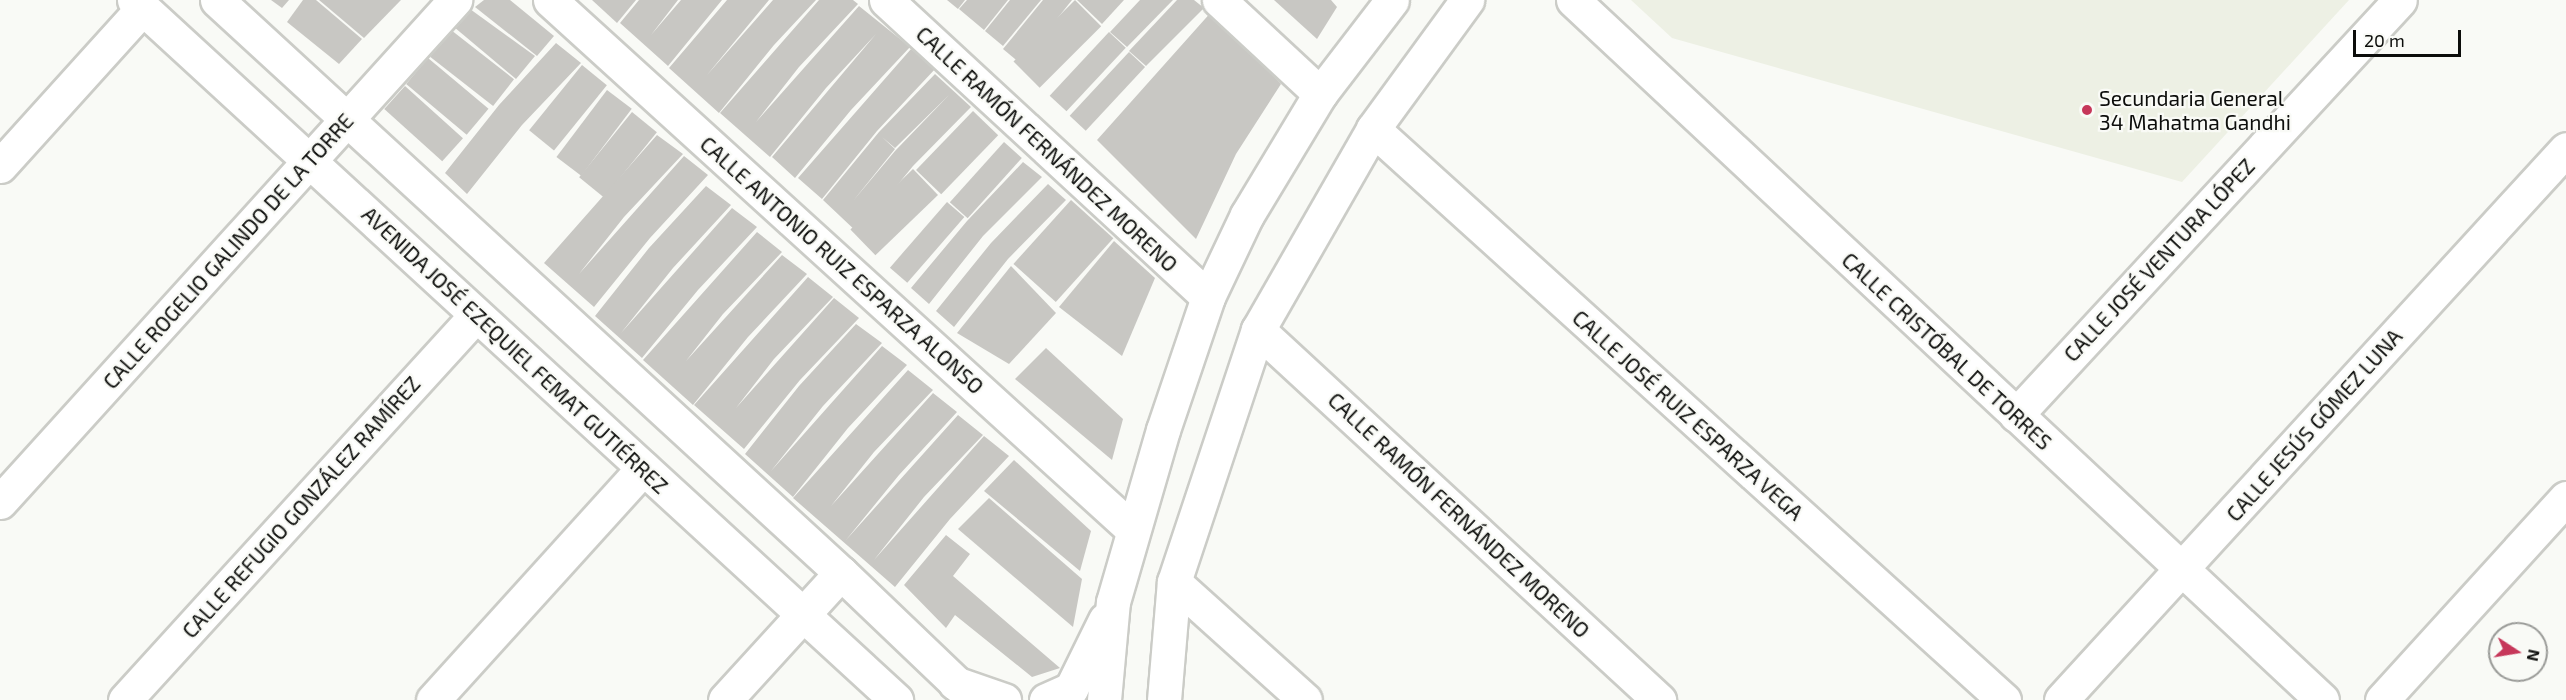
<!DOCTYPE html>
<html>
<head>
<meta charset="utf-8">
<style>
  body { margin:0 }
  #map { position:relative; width:2566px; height:700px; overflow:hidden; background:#f9faf6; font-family:"Exo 2",sans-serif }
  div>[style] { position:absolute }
  .built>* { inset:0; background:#edf0e4 }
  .building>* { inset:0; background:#c8c7c3; transform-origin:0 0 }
  .roads { filter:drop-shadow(2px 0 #cbccc7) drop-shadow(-2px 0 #cbccc7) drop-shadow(0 2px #cbccc7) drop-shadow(0 -2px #cbccc7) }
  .street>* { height:33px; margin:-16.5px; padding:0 16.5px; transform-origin:16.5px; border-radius:16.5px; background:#fff }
  .secondary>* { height:33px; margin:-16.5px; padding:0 16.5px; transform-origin:16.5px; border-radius:16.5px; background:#fff }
  .dots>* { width:16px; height:16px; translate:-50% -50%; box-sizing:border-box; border:3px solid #f9faf6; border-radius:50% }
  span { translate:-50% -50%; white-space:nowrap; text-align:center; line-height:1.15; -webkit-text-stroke:4.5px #f9faf6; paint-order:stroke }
  .poi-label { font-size:21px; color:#0c0d0b }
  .left { translate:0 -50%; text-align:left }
  .street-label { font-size:21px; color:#0c0d0b }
  .north { position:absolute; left:2488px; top:622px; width:60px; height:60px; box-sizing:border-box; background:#f9faf6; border:2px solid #9a9b98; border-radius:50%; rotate:102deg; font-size:16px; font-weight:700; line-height:24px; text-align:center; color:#0c0d0b }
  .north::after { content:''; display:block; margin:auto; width:21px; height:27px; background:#c6375a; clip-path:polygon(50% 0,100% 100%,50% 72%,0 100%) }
  .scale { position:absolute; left:2353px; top:30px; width:108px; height:27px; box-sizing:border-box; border:3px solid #0c0d0b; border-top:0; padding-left:8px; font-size:18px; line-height:21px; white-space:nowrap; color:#0c0d0b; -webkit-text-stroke:4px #f9faf6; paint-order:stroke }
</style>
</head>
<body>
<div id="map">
  <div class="built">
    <div style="clip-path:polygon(1631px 0,2349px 0,2182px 182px,1672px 38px)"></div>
  </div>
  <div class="building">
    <div style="clip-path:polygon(271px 0,289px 0,282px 8px)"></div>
    <div style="clip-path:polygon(303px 0,316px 0,362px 39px,339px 64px,287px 22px)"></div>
    <div style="clip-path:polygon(319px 0,401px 0,364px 38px)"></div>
    <div style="clip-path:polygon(484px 0,510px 0,554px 36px,537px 56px,475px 7px)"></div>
    <div style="clip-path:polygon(592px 0,636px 0,617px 23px)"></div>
    <div style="clip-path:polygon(639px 0,678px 0,651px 35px,681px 0,722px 0,668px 66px,620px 23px)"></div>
    <div style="clip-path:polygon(727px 0,769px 0,707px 75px,773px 0,816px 0,774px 45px,719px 113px,669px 68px)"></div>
    <div style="clip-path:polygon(819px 0,853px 0,858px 4px,799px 67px,756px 122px,859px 6px,910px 47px,851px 110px,795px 178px,772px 157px,876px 34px,826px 88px,770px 157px,720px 113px)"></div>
    <div style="clip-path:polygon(947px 0,965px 0,958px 9px)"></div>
    <div style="clip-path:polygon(967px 0,1008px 0,984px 30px,959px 9px)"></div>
    <div style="clip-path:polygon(1010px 0,1041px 0,1003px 46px,985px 31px)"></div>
    <div style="clip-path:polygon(1043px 0,1072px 0,1021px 64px,1003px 49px)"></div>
    <div style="left:1075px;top:0;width:37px;height:87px;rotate:45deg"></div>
    <div style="clip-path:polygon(1077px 0,1124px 0,1102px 24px)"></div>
    <div style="clip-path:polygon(1140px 0,1173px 0,1127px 47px,1110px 32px)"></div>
    <div style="clip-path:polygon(1177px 0,1194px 0,1204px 8px,1146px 66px,1129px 51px)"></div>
    <div style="clip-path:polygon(1274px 0,1331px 0,1337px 7px,1317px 39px)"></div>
    <div style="clip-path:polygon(470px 9px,535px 56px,516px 79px,454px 27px)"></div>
    <div style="clip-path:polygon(1213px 10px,1281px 84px,1236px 154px,1196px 239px,1097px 140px)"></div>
    <div style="left:451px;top:30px;width:80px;height:34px;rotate:38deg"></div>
    <div style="left:1109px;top:32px;width:23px;height:87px;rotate:43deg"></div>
    <div style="clip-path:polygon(556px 43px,581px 63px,522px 125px,467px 194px,445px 173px,499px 105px)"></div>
    <div style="clip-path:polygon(911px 49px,936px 68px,877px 131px,822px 199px,798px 178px)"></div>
    <div style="left:1129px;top:52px;width:22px;height:87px;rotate:43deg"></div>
    <div style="left:428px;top:58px;width:79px;height:34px;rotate:40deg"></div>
    <div style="left:582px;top:65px;width:32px;height:84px;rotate:39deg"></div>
    <div style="clip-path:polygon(evenodd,935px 74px,971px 107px,913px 166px,858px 233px,823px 200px,879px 132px,935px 74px,949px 95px,895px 151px,853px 201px,895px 149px,882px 137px,895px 148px,949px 95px)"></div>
    <div style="left:405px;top:86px;width:78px;height:31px;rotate:42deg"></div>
    <div style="left:607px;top:90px;width:31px;height:84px;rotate:37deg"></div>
    <div style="left:973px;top:111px;width:35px;height:82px;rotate:44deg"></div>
    <div style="left:632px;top:112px;width:32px;height:84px;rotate:39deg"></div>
    <div style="clip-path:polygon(657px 135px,683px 154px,624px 217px,579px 274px,684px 156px,708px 175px,650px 238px,594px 307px,544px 263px)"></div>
    <div style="left:1004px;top:142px;width:24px;height:81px;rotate:42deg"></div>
    <div style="clip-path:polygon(1023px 162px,1042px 177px,983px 236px,929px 304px,911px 288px,967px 221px)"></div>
    <div style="left:913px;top:169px;width:36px;height:87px;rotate:46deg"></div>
    <div style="clip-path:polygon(1048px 184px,1066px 200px,1008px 259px,954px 327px,936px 311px,991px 243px)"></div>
    <div style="clip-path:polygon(706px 186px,731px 205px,673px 268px,621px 333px,732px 208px,757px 227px,698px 290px,642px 358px,595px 316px,649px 248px)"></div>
    <div style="left:1071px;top:200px;width:57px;height:86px;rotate:42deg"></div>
    <div style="left:947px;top:202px;width:23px;height:87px;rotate:41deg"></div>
    <div style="clip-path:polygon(757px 232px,782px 252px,723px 314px,686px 361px,782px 255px,807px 274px,748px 337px,693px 405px,643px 360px)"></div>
    <div style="clip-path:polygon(1114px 241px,1155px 278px,1122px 356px,1059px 307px)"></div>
    <div style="clip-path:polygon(1011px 266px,1056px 313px,1009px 364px,957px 333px)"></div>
    <div style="clip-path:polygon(808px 277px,833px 297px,774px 359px,736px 408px,834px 298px,859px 318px,800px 380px,744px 449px,694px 405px)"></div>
    <div style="clip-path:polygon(856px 324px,882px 343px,823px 406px,771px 471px,882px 346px,907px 365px,848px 428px,793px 497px,745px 454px,799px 386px)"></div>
    <div style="clip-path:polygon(1046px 348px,1123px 419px,1112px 460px,1015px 379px)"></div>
    <div style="clip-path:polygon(908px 370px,933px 390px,874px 452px,831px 506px,933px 393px,957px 412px,899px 475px,846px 540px,958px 415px,983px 435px,924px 497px,874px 560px,984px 436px,1009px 456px,950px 519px,895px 587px,793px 498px)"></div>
    <div style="clip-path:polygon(1014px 460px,1091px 531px,1080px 571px,984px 491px)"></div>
    <div style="clip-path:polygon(989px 498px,1082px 579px,1073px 627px,958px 529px)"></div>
    <div style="clip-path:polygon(946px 535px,970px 554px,953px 576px,1060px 668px,1032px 677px,955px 615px,946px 628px,904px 585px)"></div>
  </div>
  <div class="roads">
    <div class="street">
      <div style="left:550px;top:0;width:788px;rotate:42.27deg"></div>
      <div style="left:886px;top:0;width:438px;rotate:42.7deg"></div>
      <div style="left:1219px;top:0;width:138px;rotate:42.9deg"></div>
      <div style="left:1573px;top:0;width:1025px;rotate:43.06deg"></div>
      <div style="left:1373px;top:129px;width:851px;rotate:42.14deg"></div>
      <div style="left:0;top:166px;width:213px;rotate:-47.9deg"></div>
      <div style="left:1258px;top:330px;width:546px;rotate:42.7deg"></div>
      <div style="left:2016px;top:415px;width:565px;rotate:-47.22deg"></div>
      <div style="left:0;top:502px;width:678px;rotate:-47.81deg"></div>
      <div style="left:1174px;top:582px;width:176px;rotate:42deg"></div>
      <div style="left:125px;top:700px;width:521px;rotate:-47.64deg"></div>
      <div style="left:433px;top:700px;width:313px;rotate:-47.8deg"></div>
      <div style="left:725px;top:700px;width:172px;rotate:-47.6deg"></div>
      <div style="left:2061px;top:700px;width:747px;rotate:-47.49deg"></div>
      <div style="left:2382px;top:700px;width:273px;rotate:-47.7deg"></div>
    </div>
    <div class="secondary">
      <div style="left:134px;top:0;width:1035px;rotate:42.57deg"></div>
      <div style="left:217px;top:0;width:847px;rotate:42.56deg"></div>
      <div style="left:841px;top:573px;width:184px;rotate:43.7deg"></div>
      <div style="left:955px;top:683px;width:52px;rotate:19.1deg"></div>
      <div style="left:1046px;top:700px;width:27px;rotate:-24deg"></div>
      <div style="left:1071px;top:689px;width:77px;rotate:-63.8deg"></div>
      <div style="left:1104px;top:700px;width:98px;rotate:-84.8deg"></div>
      <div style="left:1113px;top:602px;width:179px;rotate:-73.8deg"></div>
      <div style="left:1163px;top:430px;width:140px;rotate:-71.3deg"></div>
      <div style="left:1208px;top:297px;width:91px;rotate:-64.6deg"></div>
      <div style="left:1247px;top:215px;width:141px;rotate:-58.9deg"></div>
      <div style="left:1320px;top:94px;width:118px;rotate:-52.5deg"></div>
      <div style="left:1164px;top:700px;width:118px;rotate:-85.2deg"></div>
      <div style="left:1174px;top:582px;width:266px;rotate:-71.6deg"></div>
      <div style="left:1258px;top:330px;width:232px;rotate:-60.2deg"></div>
      <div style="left:1373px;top:129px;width:160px;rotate:-53.9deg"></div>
    </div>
  </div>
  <div class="dots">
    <div style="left:2087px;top:110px;background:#c6375a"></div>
  </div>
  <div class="poi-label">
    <span class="left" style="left:2099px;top:110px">Secundaria General<br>34 Mahatma Gandhi</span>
  </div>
  <div class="street-label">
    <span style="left:1047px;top:149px;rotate:43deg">CALLE RAMÓN FERNÁNDEZ MORENO</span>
    <span style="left:228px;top:251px;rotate:-48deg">CALLE ROGELIO GALINDO DE LA TORRE</span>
    <span style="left:2159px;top:260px;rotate:-47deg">CALLE JOSÉ VENTURA LÓPEZ</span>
    <span style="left:842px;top:265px;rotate:42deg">CALLE ANTONIO RUIZ ESPARZA ALONSO</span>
    <span style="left:515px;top:350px;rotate:43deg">AVENIDA JOSÉ EZEQUIEL FEMAT GUTIÉRREZ</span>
    <span style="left:1947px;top:351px;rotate:43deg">CALLE CRISTÓBAL DE TORRES</span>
    <span style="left:1688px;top:415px;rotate:42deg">CALLE JOSÉ RUIZ ESPARZA VEGA</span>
    <span style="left:2314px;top:425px;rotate:-48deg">CALLE JESÚS GÓMEZ LUNA</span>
    <span style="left:301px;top:507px;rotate:-48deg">CALLE REFUGIO GONZÁLEZ RAMÍREZ</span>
    <span style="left:1459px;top:515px;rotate:43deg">CALLE RAMÓN FERNÁNDEZ MORENO</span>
  </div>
  <div class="north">N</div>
  <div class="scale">20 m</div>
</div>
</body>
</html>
